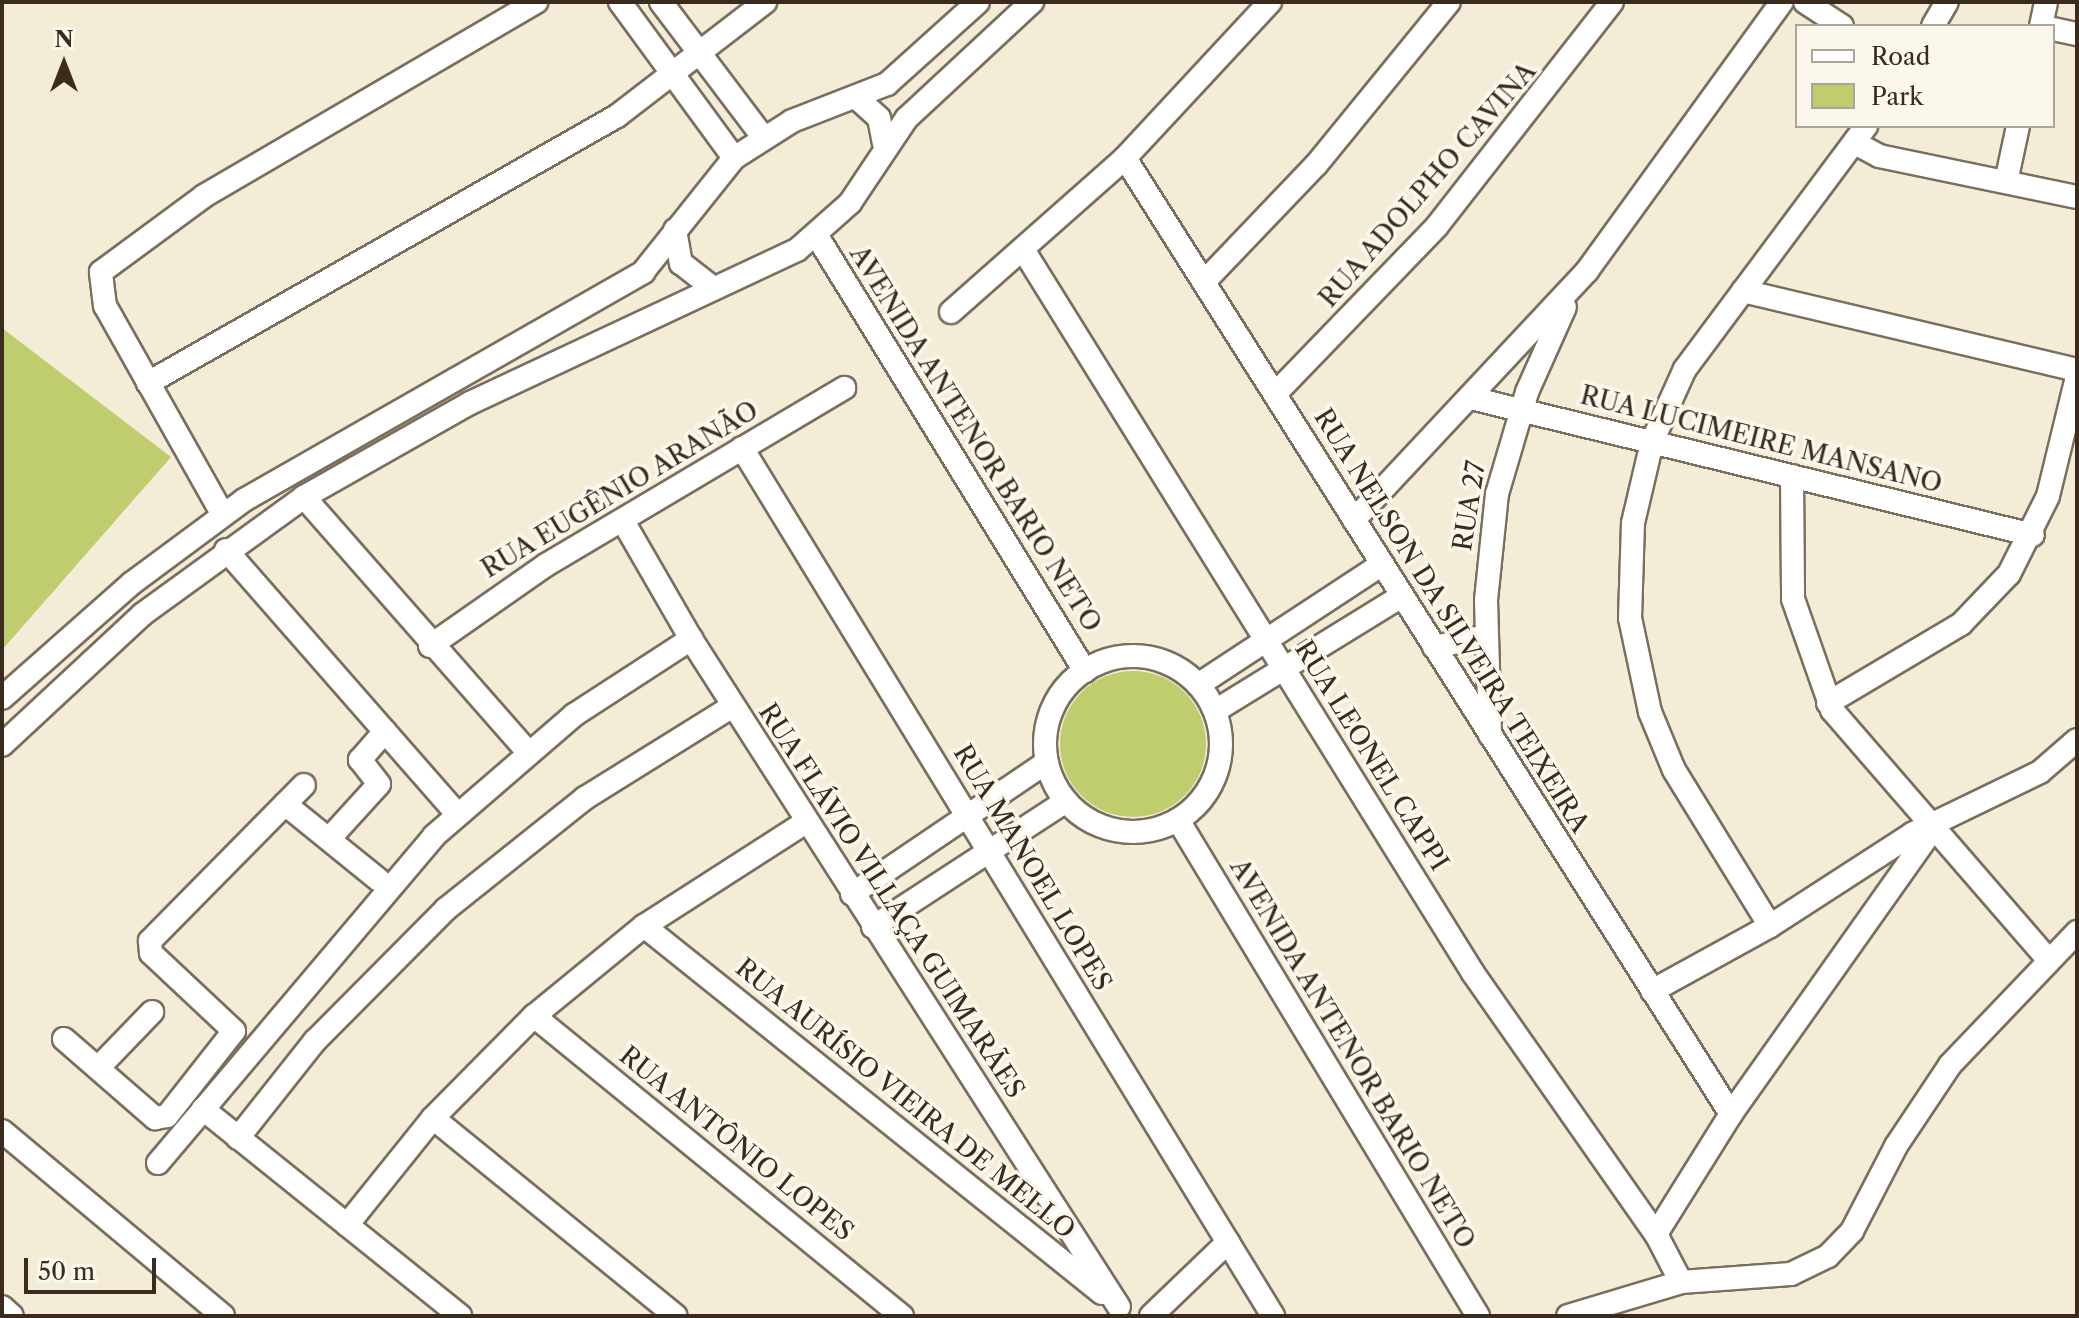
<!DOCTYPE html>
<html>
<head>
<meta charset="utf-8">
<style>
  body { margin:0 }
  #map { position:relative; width:2079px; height:1318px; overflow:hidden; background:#f3ecd6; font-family:"Libre Caslon Text",serif }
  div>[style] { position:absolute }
  .green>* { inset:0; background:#bfcd6f }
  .round { border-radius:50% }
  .roads { filter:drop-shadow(2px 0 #7b6e5e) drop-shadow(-2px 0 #7b6e5e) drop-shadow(0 2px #7b6e5e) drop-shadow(0 -2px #7b6e5e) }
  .minor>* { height:22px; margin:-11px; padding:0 11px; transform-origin:11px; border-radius:11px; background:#fff }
  .minor>.ring { margin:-11px; padding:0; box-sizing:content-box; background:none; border:22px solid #fff; border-radius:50% }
  span { translate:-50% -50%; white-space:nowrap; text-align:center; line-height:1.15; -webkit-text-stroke:7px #fbf7ec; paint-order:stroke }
  .street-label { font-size:26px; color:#3b2a1e }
  .frame { position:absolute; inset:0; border:4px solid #3b2a1e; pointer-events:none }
  .legend { position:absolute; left:1795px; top:24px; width:260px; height:104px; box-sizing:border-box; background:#fbf7ec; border:2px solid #aea59a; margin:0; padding:10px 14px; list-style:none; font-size:24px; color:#3b2a1e }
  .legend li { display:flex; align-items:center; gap:16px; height:40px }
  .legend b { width:40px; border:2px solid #aea59a }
  .north { position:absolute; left:24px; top:24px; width:80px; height:80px; -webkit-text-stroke:6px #fbf7ec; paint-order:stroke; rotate:0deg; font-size:22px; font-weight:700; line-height:32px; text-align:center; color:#3b2a1e }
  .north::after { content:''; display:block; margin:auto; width:28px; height:36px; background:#3b2a1e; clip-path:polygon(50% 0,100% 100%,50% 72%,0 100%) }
  .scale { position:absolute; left:24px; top:1258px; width:132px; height:36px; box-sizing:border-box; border:4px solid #3b2a1e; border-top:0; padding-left:10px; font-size:24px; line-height:28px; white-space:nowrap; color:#3b2a1e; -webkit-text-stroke:6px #fbf7ec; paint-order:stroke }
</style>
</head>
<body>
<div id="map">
  <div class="green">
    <div style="clip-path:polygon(2px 328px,171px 457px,2px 650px)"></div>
    <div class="round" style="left:1060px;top:671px;width:146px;height:146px"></div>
  </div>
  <div class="roads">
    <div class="minor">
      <div style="left:620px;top:2px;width:193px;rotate:53.8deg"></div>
      <div style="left:661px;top:2px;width:169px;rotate:52.9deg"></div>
      <div style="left:1805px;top:2px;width:44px;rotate:33deg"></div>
      <div style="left:1933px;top:26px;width:28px;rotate:-60deg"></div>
      <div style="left:2041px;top:26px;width:25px;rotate:-78deg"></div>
      <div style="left:2053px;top:29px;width:25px;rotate:12deg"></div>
      <div style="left:858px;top:99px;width:28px;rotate:42deg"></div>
      <div style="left:879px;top:118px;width:25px;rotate:79deg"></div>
      <div style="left:1855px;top:143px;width:27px;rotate:28deg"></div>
      <div style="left:1879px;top:156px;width:202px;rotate:11.7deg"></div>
      <div style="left:1125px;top:158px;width:1132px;rotate:57.63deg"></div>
      <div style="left:2006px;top:182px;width:57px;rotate:-77.9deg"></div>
      <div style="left:675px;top:230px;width:34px;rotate:80deg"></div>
      <div style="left:681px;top:263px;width:37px;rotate:38deg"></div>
      <div style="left:817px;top:236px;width:511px;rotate:58.36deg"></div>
      <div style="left:1024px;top:251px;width:850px;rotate:58.12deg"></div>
      <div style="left:1473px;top:973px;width:319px;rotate:55deg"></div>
      <div style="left:1656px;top:1234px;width:54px;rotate:62.5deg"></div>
      <div style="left:1204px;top:282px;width:162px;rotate:-46.3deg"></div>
      <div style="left:1316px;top:165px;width:210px;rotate:-50.8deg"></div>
      <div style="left:1743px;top:291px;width:343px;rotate:13.3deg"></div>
      <div style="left:951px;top:312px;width:232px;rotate:-41.5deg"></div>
      <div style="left:1125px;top:158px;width:213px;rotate:-47.1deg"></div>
      <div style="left:148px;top:383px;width:540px;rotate:-29.65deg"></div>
      <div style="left:617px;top:116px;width:187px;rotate:-37.6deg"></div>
      <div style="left:1275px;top:394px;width:233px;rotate:-46deg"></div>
      <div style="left:1437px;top:226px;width:284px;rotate:-52deg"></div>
      <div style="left:1475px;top:399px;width:574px;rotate:13.7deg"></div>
      <div style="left:742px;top:448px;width:1018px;rotate:58.54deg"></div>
      <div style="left:1792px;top:476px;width:123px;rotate:89.5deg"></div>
      <div style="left:1793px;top:599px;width:118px;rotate:70.6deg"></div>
      <div style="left:1832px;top:710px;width:328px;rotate:49.1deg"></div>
      <div style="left:304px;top:497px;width:338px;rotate:48.7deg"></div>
      <div style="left:223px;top:515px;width:240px;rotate:-119.4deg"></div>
      <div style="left:105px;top:306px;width:34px;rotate:-97deg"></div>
      <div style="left:101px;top:272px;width:128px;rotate:-36.4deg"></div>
      <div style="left:204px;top:196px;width:385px;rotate:-30.3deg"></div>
      <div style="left:1354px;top:520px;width:341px;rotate:-46.9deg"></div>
      <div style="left:1587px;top:271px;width:332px;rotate:-54.1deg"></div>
      <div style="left:623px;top:521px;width:136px;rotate:60deg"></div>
      <div style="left:691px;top:639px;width:793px;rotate:57.35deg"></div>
      <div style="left:226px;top:550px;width:351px;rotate:48.8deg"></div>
      <div style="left:430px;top:646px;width:141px;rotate:-34.9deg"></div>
      <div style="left:546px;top:565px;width:347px;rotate:-30.7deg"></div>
      <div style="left:1434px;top:647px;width:54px;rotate:-11.7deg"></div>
      <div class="ring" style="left:1045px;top:656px;width:154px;height:154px"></div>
      <div style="left:1198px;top:685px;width:220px;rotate:-33.3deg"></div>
      <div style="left:2px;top:698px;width:174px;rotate:-41.5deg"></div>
      <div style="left:132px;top:583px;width:139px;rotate:-36.5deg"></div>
      <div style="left:244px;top:500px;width:460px;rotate:-29.7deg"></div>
      <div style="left:643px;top:272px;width:146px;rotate:-51.4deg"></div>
      <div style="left:734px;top:158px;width:69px;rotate:-32.5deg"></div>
      <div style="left:792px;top:121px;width:102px;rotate:-21.3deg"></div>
      <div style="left:887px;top:84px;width:122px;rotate:-42deg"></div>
      <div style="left:1828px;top:703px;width:155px;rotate:-30.7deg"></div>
      <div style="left:1961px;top:624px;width:69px;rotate:-46.2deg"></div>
      <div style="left:2009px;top:574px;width:87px;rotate:-63.4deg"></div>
      <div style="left:2048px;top:496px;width:122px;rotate:-76.3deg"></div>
      <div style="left:1215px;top:711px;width:220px;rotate:-31.6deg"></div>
      <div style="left:1490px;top:735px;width:135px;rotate:-91.7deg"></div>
      <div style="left:1486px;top:600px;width:107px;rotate:-84.1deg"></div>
      <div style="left:1497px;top:494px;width:106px;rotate:-73.6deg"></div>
      <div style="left:1527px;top:392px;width:93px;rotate:-65.9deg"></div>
      <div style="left:2px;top:745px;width:192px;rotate:-42.9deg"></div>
      <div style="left:143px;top:614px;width:199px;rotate:-36deg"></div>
      <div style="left:304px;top:497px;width:191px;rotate:-29.5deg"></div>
      <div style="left:470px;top:403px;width:361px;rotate:-25.1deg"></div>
      <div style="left:797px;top:250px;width:71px;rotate:-41.6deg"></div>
      <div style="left:850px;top:203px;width:102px;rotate:-56.2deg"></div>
      <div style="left:907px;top:118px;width:171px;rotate:-42.9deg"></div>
      <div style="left:285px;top:804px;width:121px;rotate:39deg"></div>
      <div style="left:1178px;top:820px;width:580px;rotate:58.83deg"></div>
      <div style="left:329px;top:839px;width:74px;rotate:-47.7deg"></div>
      <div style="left:379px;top:784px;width:31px;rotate:-128deg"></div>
      <div style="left:360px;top:760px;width:38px;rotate:-49deg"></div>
      <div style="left:852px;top:894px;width:235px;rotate:-34.1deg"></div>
      <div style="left:644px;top:926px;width:587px;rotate:38.71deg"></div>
      <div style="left:1770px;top:926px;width:183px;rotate:-121.6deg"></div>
      <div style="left:1674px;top:770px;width:63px;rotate:-112.5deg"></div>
      <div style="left:1650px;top:712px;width:96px;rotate:-102deg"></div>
      <div style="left:1630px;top:618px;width:95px;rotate:-88.2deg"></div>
      <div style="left:1633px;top:523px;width:83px;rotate:-76.8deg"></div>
      <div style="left:1652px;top:442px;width:80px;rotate:-65.7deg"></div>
      <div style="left:1685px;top:369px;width:303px;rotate:-53.3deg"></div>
      <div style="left:873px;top:927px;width:230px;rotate:-33.1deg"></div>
      <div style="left:1652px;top:991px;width:135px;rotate:-28.8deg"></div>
      <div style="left:1770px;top:926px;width:169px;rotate:-32.9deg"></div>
      <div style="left:1912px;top:834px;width:142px;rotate:-25.8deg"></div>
      <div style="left:2040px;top:772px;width:49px;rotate:-40.9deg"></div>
      <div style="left:534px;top:1016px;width:475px;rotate:39.2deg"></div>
      <div style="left:64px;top:1039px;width:121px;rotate:41deg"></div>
      <div style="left:155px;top:1118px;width:12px;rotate:-9deg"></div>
      <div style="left:167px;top:1116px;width:108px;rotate:-51.8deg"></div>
      <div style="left:234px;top:1031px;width:114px;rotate:-136.8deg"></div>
      <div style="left:151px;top:953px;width:12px;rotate:-95deg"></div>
      <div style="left:150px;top:941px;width:219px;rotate:-45.4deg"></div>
      <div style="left:98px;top:1068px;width:78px;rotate:-46deg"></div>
      <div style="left:203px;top:1109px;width:330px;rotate:38.8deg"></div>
      <div style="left:433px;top:1118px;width:313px;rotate:39.2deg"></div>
      <div style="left:2px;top:1131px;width:288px;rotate:39.9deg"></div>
      <div style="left:238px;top:1138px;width:124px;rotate:-51.6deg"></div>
      <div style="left:315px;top:1041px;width:186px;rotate:-45.2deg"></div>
      <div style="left:446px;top:909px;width:178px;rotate:-38.6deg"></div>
      <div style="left:585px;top:798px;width:174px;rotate:-31.9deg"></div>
      <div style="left:158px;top:1163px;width:428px;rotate:-49.8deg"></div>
      <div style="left:434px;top:836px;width:185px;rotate:-40.8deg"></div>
      <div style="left:574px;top:715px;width:140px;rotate:-33deg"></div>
      <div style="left:347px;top:1225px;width:137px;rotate:-51.2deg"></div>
      <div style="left:433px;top:1118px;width:144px;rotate:-45.3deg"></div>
      <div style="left:534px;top:1016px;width:142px;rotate:-39.3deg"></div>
      <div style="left:644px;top:926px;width:193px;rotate:-32.7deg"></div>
      <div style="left:1656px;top:1234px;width:142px;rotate:-58deg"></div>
      <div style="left:1731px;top:1114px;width:353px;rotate:-54.7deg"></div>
      <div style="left:2px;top:1307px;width:13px;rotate:42deg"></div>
      <div style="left:1151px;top:1316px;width:107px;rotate:-43.9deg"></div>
      <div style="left:1568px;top:1316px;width:118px;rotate:-16.7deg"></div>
      <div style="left:1681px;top:1282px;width:110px;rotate:-4.2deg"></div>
      <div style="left:1791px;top:1274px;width:41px;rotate:-25.9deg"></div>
      <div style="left:1828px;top:1256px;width:35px;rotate:-46deg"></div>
      <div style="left:1852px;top:1231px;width:96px;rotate:-62.6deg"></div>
      <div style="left:1896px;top:1146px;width:97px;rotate:-56.3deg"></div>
      <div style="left:1950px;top:1065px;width:184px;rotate:-46.3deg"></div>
    </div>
  </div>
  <div class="street-label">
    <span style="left:1428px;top:185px;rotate:-49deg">RUA ADOLPHO CAVINA</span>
    <span style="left:975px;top:439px;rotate:58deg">AVENIDA ANTENOR BARIO NETO</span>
    <span style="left:1761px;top:440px;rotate:14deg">RUA LUCIMEIRE MANSANO</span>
    <span style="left:620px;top:490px;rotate:-31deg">RUA EUGÊNIO ARANÃO</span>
    <span style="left:1470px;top:506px;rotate:-81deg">RUA 27</span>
    <span style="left:1451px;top:621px;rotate:58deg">RUA NELSON DA SILVEIRA TEIXEIRA</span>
    <span style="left:1371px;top:756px;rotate:58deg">RUA LEONEL CAPPI</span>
    <span style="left:1032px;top:868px;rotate:59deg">RUA MANOEL LOPES</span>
    <span style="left:891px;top:901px;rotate:57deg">RUA FLÁVIO VILLAÇA GUIMARÃES</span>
    <span style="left:1352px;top:1054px;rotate:59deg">AVENIDA ANTENOR BARIO NETO</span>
    <span style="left:905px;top:1099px;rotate:39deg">RUA AURÍSIO VIEIRA DE MELLO</span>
    <span style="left:736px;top:1144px;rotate:39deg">RUA ANTÔNIO LOPES</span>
  </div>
  <div class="frame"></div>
  <ul class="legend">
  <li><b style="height:10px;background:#fff"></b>Road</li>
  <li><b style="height:22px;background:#bfcd6f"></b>Park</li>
  </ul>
  <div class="north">N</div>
  <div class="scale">50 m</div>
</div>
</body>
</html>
